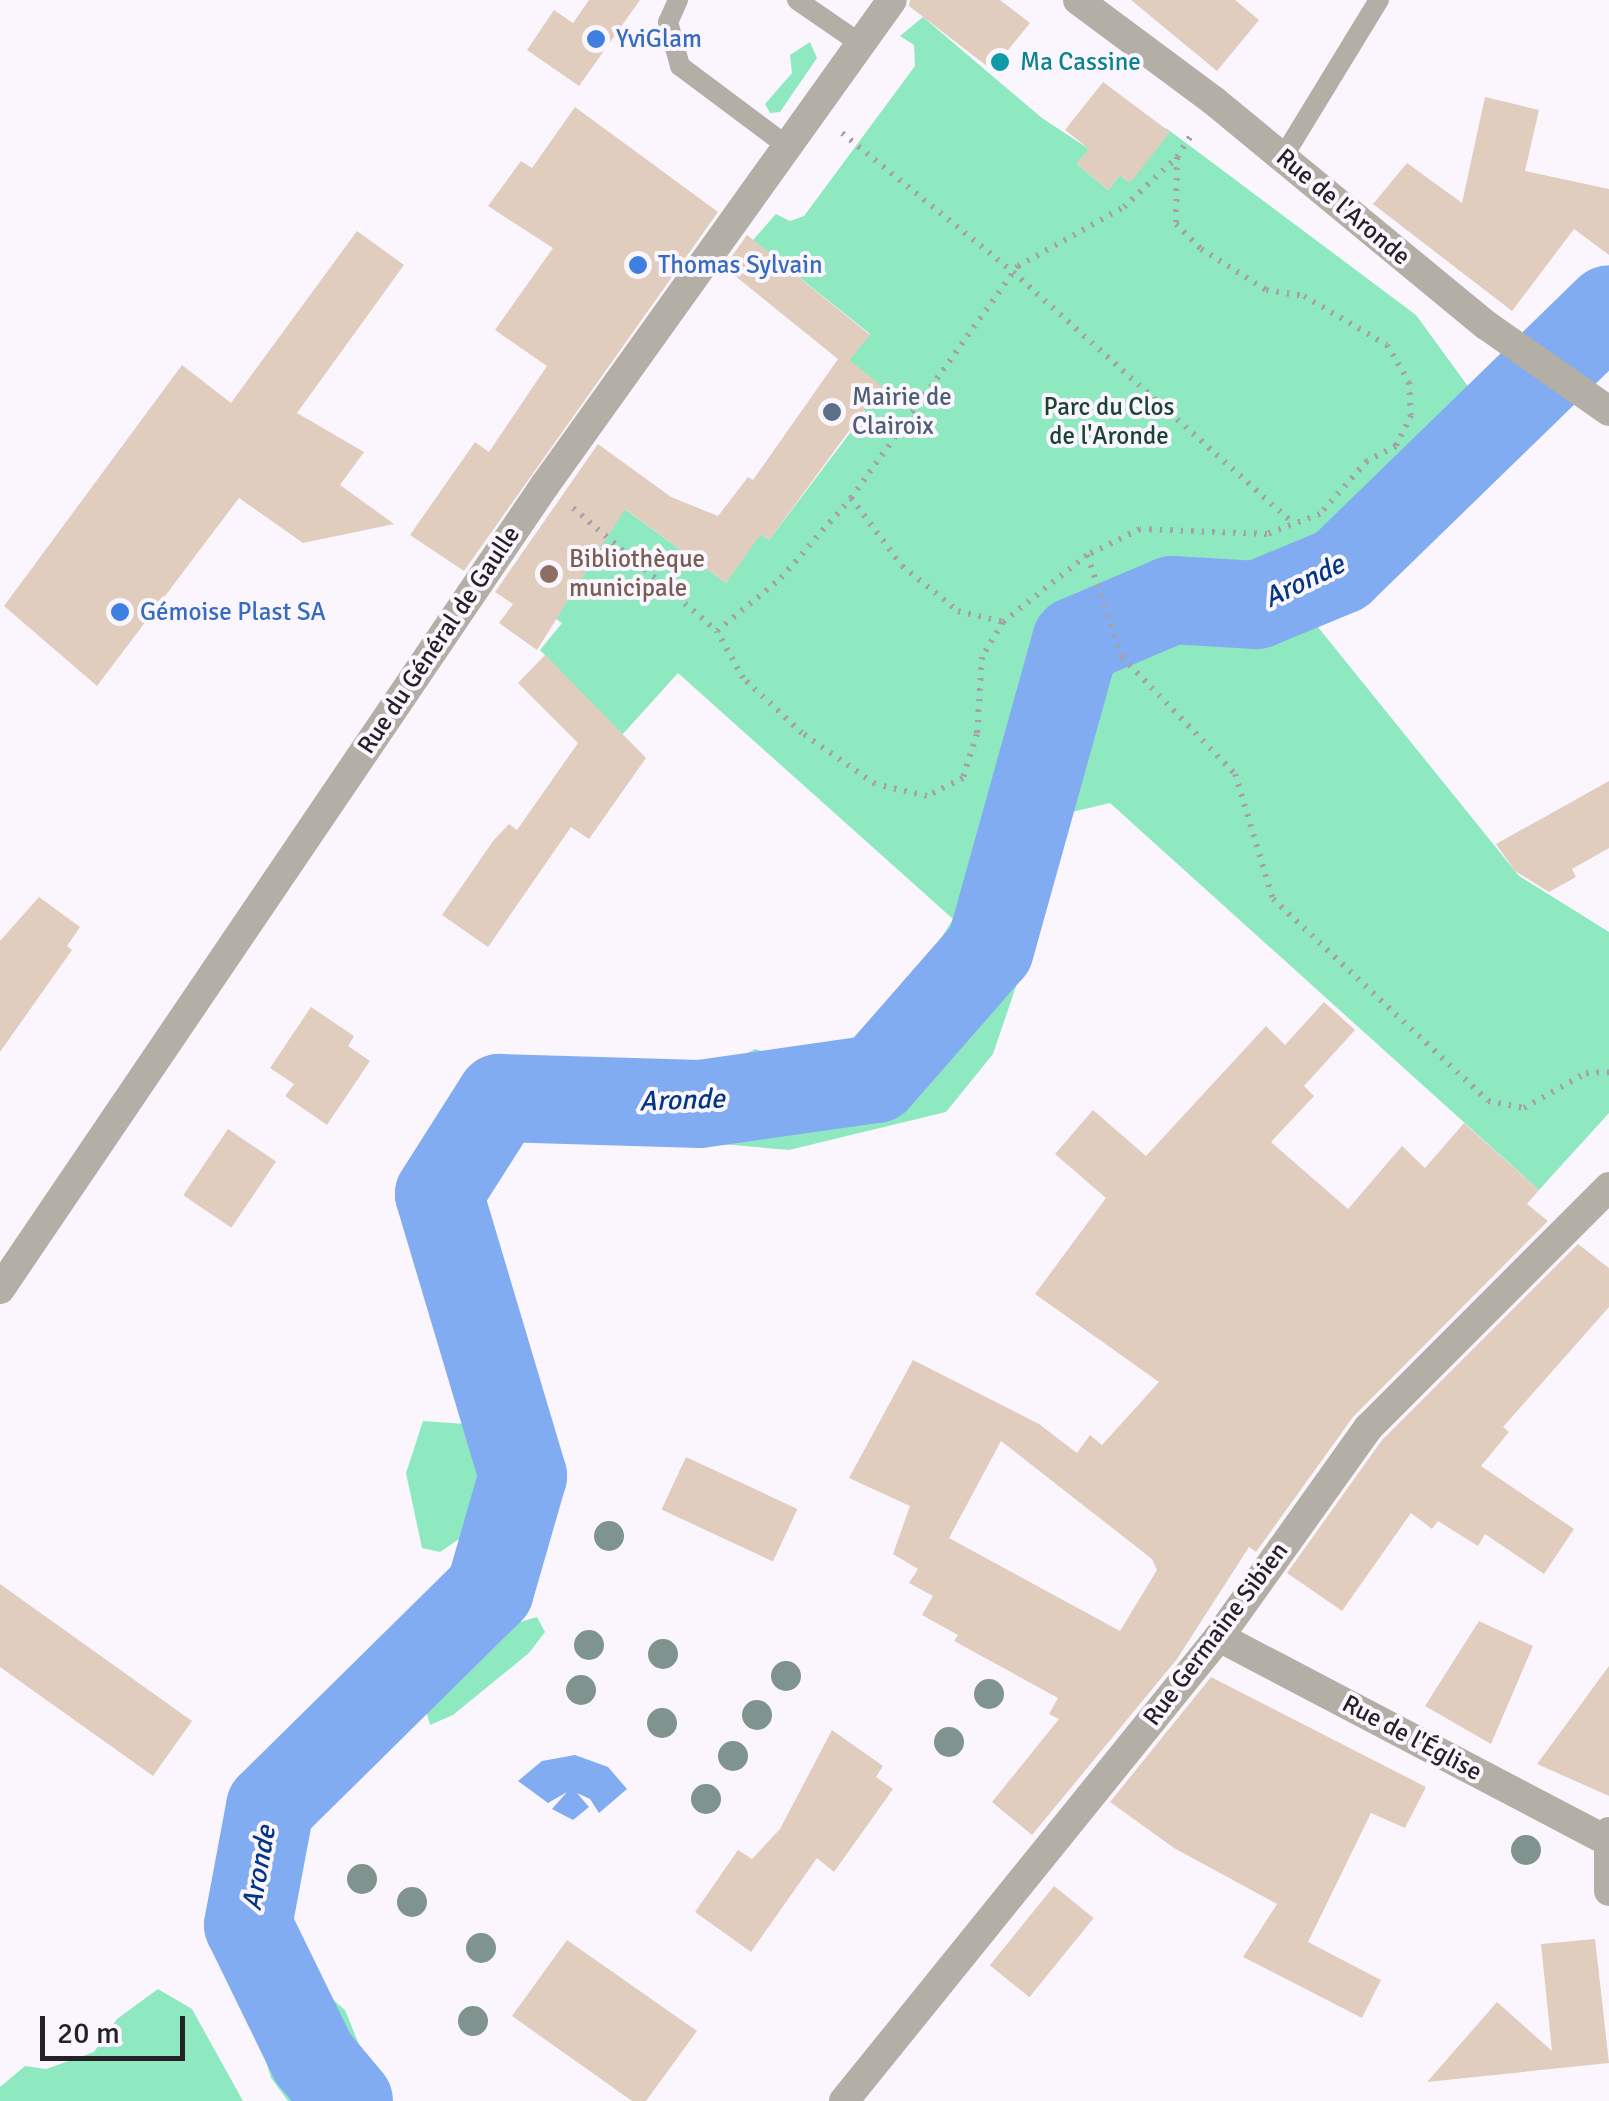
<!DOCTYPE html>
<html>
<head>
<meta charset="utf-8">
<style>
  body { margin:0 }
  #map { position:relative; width:1609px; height:2101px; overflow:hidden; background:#fbf6fe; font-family:Signika,sans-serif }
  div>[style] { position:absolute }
  .green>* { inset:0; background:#8fe9c0 }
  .water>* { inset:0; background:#82acf1 }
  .river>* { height:88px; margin:-44px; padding:0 44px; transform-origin:44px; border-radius:44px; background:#82acf1 }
  .building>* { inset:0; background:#e0cdbe; transform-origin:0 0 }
  .path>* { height:6px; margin-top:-3px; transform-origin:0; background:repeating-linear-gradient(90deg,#a6a1a9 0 2.5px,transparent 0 10.5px) }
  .service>* { height:20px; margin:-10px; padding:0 10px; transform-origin:10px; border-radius:10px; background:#b4afa6 }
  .minor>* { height:30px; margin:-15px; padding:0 15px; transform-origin:15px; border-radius:15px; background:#b4afa6 }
  .tertiary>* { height:30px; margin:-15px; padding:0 15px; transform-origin:15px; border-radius:15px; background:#b4afa6 }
  .trees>* { width:30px; height:30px; margin:-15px; border-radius:50%; background:#7f948e }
  .dots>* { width:28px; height:28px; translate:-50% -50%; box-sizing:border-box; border:5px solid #fbf6fe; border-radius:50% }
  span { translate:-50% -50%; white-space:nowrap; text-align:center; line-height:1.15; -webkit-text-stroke:8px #fbf6fe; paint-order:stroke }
  .shop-label { font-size:25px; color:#366cbe }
  .left { translate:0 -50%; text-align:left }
  .culture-label { font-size:25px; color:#0d838f }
  .street-label { font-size:25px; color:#262128 }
  .service-label { font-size:25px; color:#4e5e75 }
  .park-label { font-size:25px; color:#194332 }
  .education-label { font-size:25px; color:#785e54 }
  .water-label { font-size:28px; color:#033683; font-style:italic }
  .scale { position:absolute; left:40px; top:2016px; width:145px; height:45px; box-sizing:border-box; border:5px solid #262128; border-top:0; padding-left:12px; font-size:30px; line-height:35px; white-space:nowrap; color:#262128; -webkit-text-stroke:8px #fbf6fe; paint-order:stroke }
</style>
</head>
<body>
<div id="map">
  <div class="green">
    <div style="clip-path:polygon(923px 17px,1042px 118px,1089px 149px,1077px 164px,1108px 190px,1120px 175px,1127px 181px,1166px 128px,1416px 315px,1478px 400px,1372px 505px,1299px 552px,1305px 611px,1519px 876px,1609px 932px,1609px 1113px,1539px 1190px,1110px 803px,1059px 815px,1046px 898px,993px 1054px,946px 1112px,789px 1150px,582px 1132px,587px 1084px,600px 1070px,653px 1066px,704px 1076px,755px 1049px,806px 1064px,881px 1035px,953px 919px,678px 673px,622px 735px,540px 650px,562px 623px,556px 619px,585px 480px,726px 583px,755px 530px,769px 540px,865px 413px,849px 360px,870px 334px,753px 240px,776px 214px,790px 221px,804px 216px,915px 66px,914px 45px,900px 36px)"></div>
    <div style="clip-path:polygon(810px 42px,817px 58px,780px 112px,770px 113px,765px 104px,792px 73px,790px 55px)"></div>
    <div style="clip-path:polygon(441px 1204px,460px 1205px,484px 1220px,512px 1310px,535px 1436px,465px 1535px,440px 1552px,422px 1548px,406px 1473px,423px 1421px,465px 1424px,476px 1416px,467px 1365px,423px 1274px,417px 1230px)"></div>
    <div style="clip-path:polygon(537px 1617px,545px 1632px,529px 1653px,453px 1715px,430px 1725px,423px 1699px,493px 1630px)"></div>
    <div style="clip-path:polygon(438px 1620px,451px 1646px,437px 1667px,372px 1722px,341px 1717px,385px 1653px)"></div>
    <div style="clip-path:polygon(281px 1905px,308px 1978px,345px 2010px,382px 2101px,366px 2101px,317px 2042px,278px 1948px)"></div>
    <div style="clip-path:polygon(158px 1989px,192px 2009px,243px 2101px,0 2101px,0 2087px,25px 2066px,46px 2069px,94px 2052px,117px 2019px)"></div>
    <div style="clip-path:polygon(263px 2019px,275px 2029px,324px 2101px,288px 2101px,271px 2078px,255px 2025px)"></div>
  </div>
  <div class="water">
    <div style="clip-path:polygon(575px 1755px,608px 1767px,627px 1789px,599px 1813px,590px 1799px,577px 1793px,589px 1807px,573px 1820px,552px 1809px,567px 1792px,548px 1803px,518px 1781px,542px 1761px)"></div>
  </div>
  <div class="river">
    <div style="left:349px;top:2101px;width:56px;rotate:-129.9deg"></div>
    <div style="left:313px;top:2058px;width:148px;rotate:-116deg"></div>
    <div style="left:248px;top:1925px;width:120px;rotate:-79.4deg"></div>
    <div style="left:270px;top:1807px;width:309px;rotate:-44.6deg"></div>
    <div style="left:490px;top:1590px;width:119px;rotate:-73.9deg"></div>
    <div style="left:523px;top:1476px;width:294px;rotate:-106.6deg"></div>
    <div style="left:439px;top:1194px;width:114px;rotate:-57.6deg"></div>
    <div style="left:500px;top:1098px;width:200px;rotate:1.7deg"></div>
    <div style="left:700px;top:1104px;width:178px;rotate:-8.1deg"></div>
    <div style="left:876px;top:1079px;width:173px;rotate:-48.8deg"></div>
    <div style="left:990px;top:949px;width:320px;rotate:-74.4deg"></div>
    <div style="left:1076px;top:641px;width:104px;rotate:-23.1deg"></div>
    <div style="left:1172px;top:600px;width:85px;rotate:3.4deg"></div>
    <div style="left:1257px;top:605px;width:91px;rotate:-22.6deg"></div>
    <div style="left:1341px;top:570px;width:374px;rotate:-44.2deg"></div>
  </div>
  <div class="building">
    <div style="clip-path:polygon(589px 0,640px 0,579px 86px,527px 50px,554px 10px,573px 23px)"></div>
    <div style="clip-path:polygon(910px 0,1000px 0,1030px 23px,992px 70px,909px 6px)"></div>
    <div style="clip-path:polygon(1131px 0,1235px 0,1259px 20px,1217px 71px)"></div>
    <div style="clip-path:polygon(1103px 82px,1170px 132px,1130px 183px,1120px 175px,1108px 190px,1077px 164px,1089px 149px,1065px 130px)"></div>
    <div style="clip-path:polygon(1485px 97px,1539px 110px,1525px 171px,1609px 189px,1609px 255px,1574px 229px,1512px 311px,1373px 204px,1407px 163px,1462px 203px)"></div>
    <div style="clip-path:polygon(575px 107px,718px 212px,464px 571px,410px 535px,475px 442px,489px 452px,547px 366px,495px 330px,553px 248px,488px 206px,521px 161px,532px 168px)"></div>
    <div style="clip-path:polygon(357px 231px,404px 265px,297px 413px,364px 452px,340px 485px,394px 524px,303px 543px,239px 498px,97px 686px,4px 606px,182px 365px,231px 403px)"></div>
    <div style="clip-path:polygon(747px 235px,870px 335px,849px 360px,882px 386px,769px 540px,761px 534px,726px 583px,625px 509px,537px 650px,499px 623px,513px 604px,495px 592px,598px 444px,671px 497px,718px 516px,748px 477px,753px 480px,838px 359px,724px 267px)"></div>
    <div style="clip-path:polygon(545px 655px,646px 758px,589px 839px,571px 827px,488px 947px,442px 915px,493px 841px,509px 824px,517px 830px,578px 743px,518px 683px)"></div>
    <div style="clip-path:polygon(1609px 781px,1609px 848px,1572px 869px,1576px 877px,1549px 892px,1515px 871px,1496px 844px)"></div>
    <div style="clip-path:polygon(39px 897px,80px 927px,67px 946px,72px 950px,0 1052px,0 941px)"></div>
    <div style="clip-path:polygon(evenodd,1324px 1002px,1355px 1030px,1304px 1086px,1314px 1096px,1271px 1142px,1348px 1209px,1402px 1146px,1425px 1168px,1464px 1123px,1539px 1190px,1527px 1204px,1548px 1221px,1353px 1417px,1256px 1552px,1249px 1547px,1177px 1659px,1032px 1835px,992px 1802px,1059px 1719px,1049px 1714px,1058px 1698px,954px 1641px,958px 1635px,922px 1615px,933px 1596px,909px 1583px,918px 1569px,893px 1554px,910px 1506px,849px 1478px,913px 1360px,1039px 1424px,1077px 1453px,1090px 1435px,1102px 1445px,1159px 1382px,1035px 1294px,1106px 1198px,1055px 1154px,1093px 1110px,1146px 1156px,1266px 1026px,1285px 1045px,1324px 1002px,1001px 1441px,1152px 1559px,1157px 1570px,1120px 1631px,949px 1538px,1001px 1441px)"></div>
    <div style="clip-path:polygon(311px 1007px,354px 1036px,348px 1046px,370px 1061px,327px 1125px,285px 1096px,294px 1084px,270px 1068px)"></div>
    <div style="left:228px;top:1129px;width:58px;height:80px;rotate:34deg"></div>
    <div style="clip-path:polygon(1578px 1244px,1609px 1268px,1609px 1307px,1503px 1427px,1509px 1432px,1481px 1466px,1574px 1529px,1544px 1574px,1485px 1534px,1478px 1546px,1438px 1521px,1432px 1529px,1411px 1513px,1342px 1611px,1287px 1573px,1382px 1440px)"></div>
    <div style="left:686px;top:1457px;width:123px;height:58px;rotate:25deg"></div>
    <div style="clip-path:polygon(0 1584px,192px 1721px,153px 1776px,0 1667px)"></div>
    <div style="clip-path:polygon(1479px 1621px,1533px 1646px,1491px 1744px,1425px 1706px)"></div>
    <div style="clip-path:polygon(1609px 1666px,1609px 1796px,1537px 1764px)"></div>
    <div style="clip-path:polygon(1211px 1677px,1426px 1787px,1405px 1828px,1371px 1813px,1308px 1942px,1381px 1980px,1362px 2018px,1243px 1957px,1277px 1904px,1174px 1848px,1110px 1802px)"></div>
    <div style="clip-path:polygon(832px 1730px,883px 1766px,876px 1777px,893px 1789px,834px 1872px,817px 1858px,751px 1952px,695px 1912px,738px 1850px,752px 1859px,780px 1829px)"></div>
    <div style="left:1054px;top:1886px;width:51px;height:102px;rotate:39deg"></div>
    <div style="clip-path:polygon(1595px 1939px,1609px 2063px,1427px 2082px,1497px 2002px,1552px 2051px,1541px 1944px)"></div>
    <div style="clip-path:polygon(567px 1940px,697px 2031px,646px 2101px,632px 2101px,512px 2016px)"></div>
  </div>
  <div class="path">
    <div style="left:842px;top:133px;width:220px;rotate:39.1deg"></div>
    <div style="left:1013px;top:272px;width:377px;rotate:41.9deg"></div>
    <div style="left:1177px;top:157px;width:67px;rotate:90.9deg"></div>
    <div style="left:1176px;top:224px;width:35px;rotate:45deg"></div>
    <div style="left:1201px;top:249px;width:77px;rotate:32.2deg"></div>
    <div style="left:1266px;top:290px;width:38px;rotate:9deg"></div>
    <div style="left:1304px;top:296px;width:96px;rotate:30.6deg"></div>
    <div style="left:1387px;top:345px;width:43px;rotate:59.3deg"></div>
    <div style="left:1409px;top:382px;width:33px;rotate:87deg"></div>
    <div style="left:1411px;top:415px;width:34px;rotate:116deg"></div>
    <div style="left:1396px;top:446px;width:33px;rotate:153deg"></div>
    <div style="left:1367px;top:461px;width:71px;rotate:131.6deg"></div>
    <div style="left:1320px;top:514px;width:57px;rotate:159.3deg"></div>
    <div style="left:1267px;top:534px;width:127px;rotate:-177.7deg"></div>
    <div style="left:1140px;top:529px;width:59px;rotate:153.9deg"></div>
    <div style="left:1087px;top:555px;width:107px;rotate:141.4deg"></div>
    <div style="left:1003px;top:622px;width:41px;rotate:121deg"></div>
    <div style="left:982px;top:657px;width:77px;rotate:93.7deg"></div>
    <div style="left:977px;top:734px;width:46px;rotate:107.7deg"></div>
    <div style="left:963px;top:778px;width:40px;rotate:153.4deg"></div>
    <div style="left:927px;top:796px;width:53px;rotate:-167deg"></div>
    <div style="left:875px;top:784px;width:89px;rotate:-145.1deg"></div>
    <div style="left:802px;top:733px;width:81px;rotate:-137deg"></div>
    <div style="left:743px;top:678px;width:54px;rotate:-119deg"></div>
    <div style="left:717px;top:631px;width:83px;rotate:-39.6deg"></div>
    <div style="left:781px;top:578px;width:106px;rotate:-48.8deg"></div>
    <div style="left:851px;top:498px;width:286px;rotate:-54.3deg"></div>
    <div style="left:1018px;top:266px;width:121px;rotate:-29.1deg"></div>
    <div style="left:1124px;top:207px;width:73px;rotate:-43.3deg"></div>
    <div style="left:1177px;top:157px;width:31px;rotate:-57deg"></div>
    <div style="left:851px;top:498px;width:85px;rotate:53.1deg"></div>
    <div style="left:902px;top:566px;width:72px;rotate:38.8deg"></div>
    <div style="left:958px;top:611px;width:46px;rotate:13.7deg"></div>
    <div style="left:573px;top:508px;width:189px;rotate:40.5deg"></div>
    <div style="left:1087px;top:555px;width:108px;rotate:71.1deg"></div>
    <div style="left:1122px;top:657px;width:163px;rotate:46deg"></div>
    <div style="left:1235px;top:774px;width:131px;rotate:73.1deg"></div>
    <div style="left:1273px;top:899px;width:295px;rotate:43.2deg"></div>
    <div style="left:1488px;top:1101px;width:37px;rotate:11deg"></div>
    <div style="left:1524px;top:1108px;width:71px;rotate:-29.4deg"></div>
    <div style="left:1586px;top:1073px;width:23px;rotate:-2deg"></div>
  </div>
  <div class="service">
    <div style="left:678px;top:0;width:24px;rotate:114deg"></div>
    <div style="left:668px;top:22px;width:46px;rotate:74.7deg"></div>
    <div style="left:680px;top:66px;width:134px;rotate:36.8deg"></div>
    <div style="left:797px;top:0;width:78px;rotate:34.5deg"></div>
    <div style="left:1283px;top:157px;width:184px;rotate:-58.6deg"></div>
  </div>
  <div class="minor">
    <div style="left:1078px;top:0;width:169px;rotate:36.6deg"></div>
    <div style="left:1214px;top:101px;width:352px;rotate:39.5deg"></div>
    <div style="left:1486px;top:325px;width:150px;rotate:35deg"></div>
    <div style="left:1219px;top:1637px;width:435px;rotate:27.7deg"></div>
    <div style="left:1609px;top:1832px;width:59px;rotate:90deg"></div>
    <div style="left:844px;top:2101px;width:597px;rotate:-51.06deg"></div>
    <div style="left:1219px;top:1637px;width:257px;rotate:-54.5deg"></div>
    <div style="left:1368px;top:1428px;width:341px;rotate:-45deg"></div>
  </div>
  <div class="tertiary">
    <div style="left:0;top:1289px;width:971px;rotate:-55.87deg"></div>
    <div style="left:545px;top:485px;width:596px;rotate:-54.42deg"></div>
  </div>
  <div class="trees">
    <div style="left:609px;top:1536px"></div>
    <div style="left:589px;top:1645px"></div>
    <div style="left:663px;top:1654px"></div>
    <div style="left:786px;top:1676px"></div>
    <div style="left:581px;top:1690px"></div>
    <div style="left:989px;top:1694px"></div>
    <div style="left:757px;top:1715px"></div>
    <div style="left:662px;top:1723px"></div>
    <div style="left:949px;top:1742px"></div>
    <div style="left:733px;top:1756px"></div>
    <div style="left:706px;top:1799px"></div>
    <div style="left:1526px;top:1850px"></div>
    <div style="left:362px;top:1879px"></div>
    <div style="left:412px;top:1902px"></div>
    <div style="left:481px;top:1948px"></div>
    <div style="left:473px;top:2021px"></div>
  </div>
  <div class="dots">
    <div style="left:596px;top:39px;background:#3f7fe0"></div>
    <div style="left:1000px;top:62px;background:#0f9aa8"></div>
    <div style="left:638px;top:265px;background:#3f7fe0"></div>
    <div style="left:832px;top:412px;background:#5c6f8a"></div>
    <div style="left:549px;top:574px;background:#8d6e63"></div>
    <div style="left:120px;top:612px;background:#3f7fe0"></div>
  </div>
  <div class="shop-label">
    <span class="left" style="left:616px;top:39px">YviGlam</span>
    <span class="left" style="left:658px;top:265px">Thomas Sylvain</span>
    <span class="left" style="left:140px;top:612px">Gémoise Plast SA</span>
  </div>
  <div class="culture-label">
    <span class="left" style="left:1020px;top:62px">Ma Cassine</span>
  </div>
  <div class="street-label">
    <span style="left:1343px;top:207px;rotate:40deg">Rue de l'Aronde</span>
    <span style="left:439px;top:640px;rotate:-56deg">Rue du Général de Gaulle</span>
    <span style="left:1216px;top:1634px;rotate:-53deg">Rue Germaine Sibien</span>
    <span style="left:1412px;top:1738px;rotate:28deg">Rue de l'Église</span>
  </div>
  <div class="service-label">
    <span class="left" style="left:852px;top:412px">Mairie de<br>Clairoix</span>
  </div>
  <div class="park-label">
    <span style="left:1109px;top:422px">Parc du Clos<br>de l'Aronde</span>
  </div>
  <div class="education-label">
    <span class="left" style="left:569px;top:574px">Bibliothèque<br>municipale</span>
  </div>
  <div class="water-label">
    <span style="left:1304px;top:581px;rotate:-26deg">Aronde</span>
    <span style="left:682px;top:1100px;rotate:-2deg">Aronde</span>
    <span style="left:259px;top:1868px;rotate:-80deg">Aronde</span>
  </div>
  <div class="scale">20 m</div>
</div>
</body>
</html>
